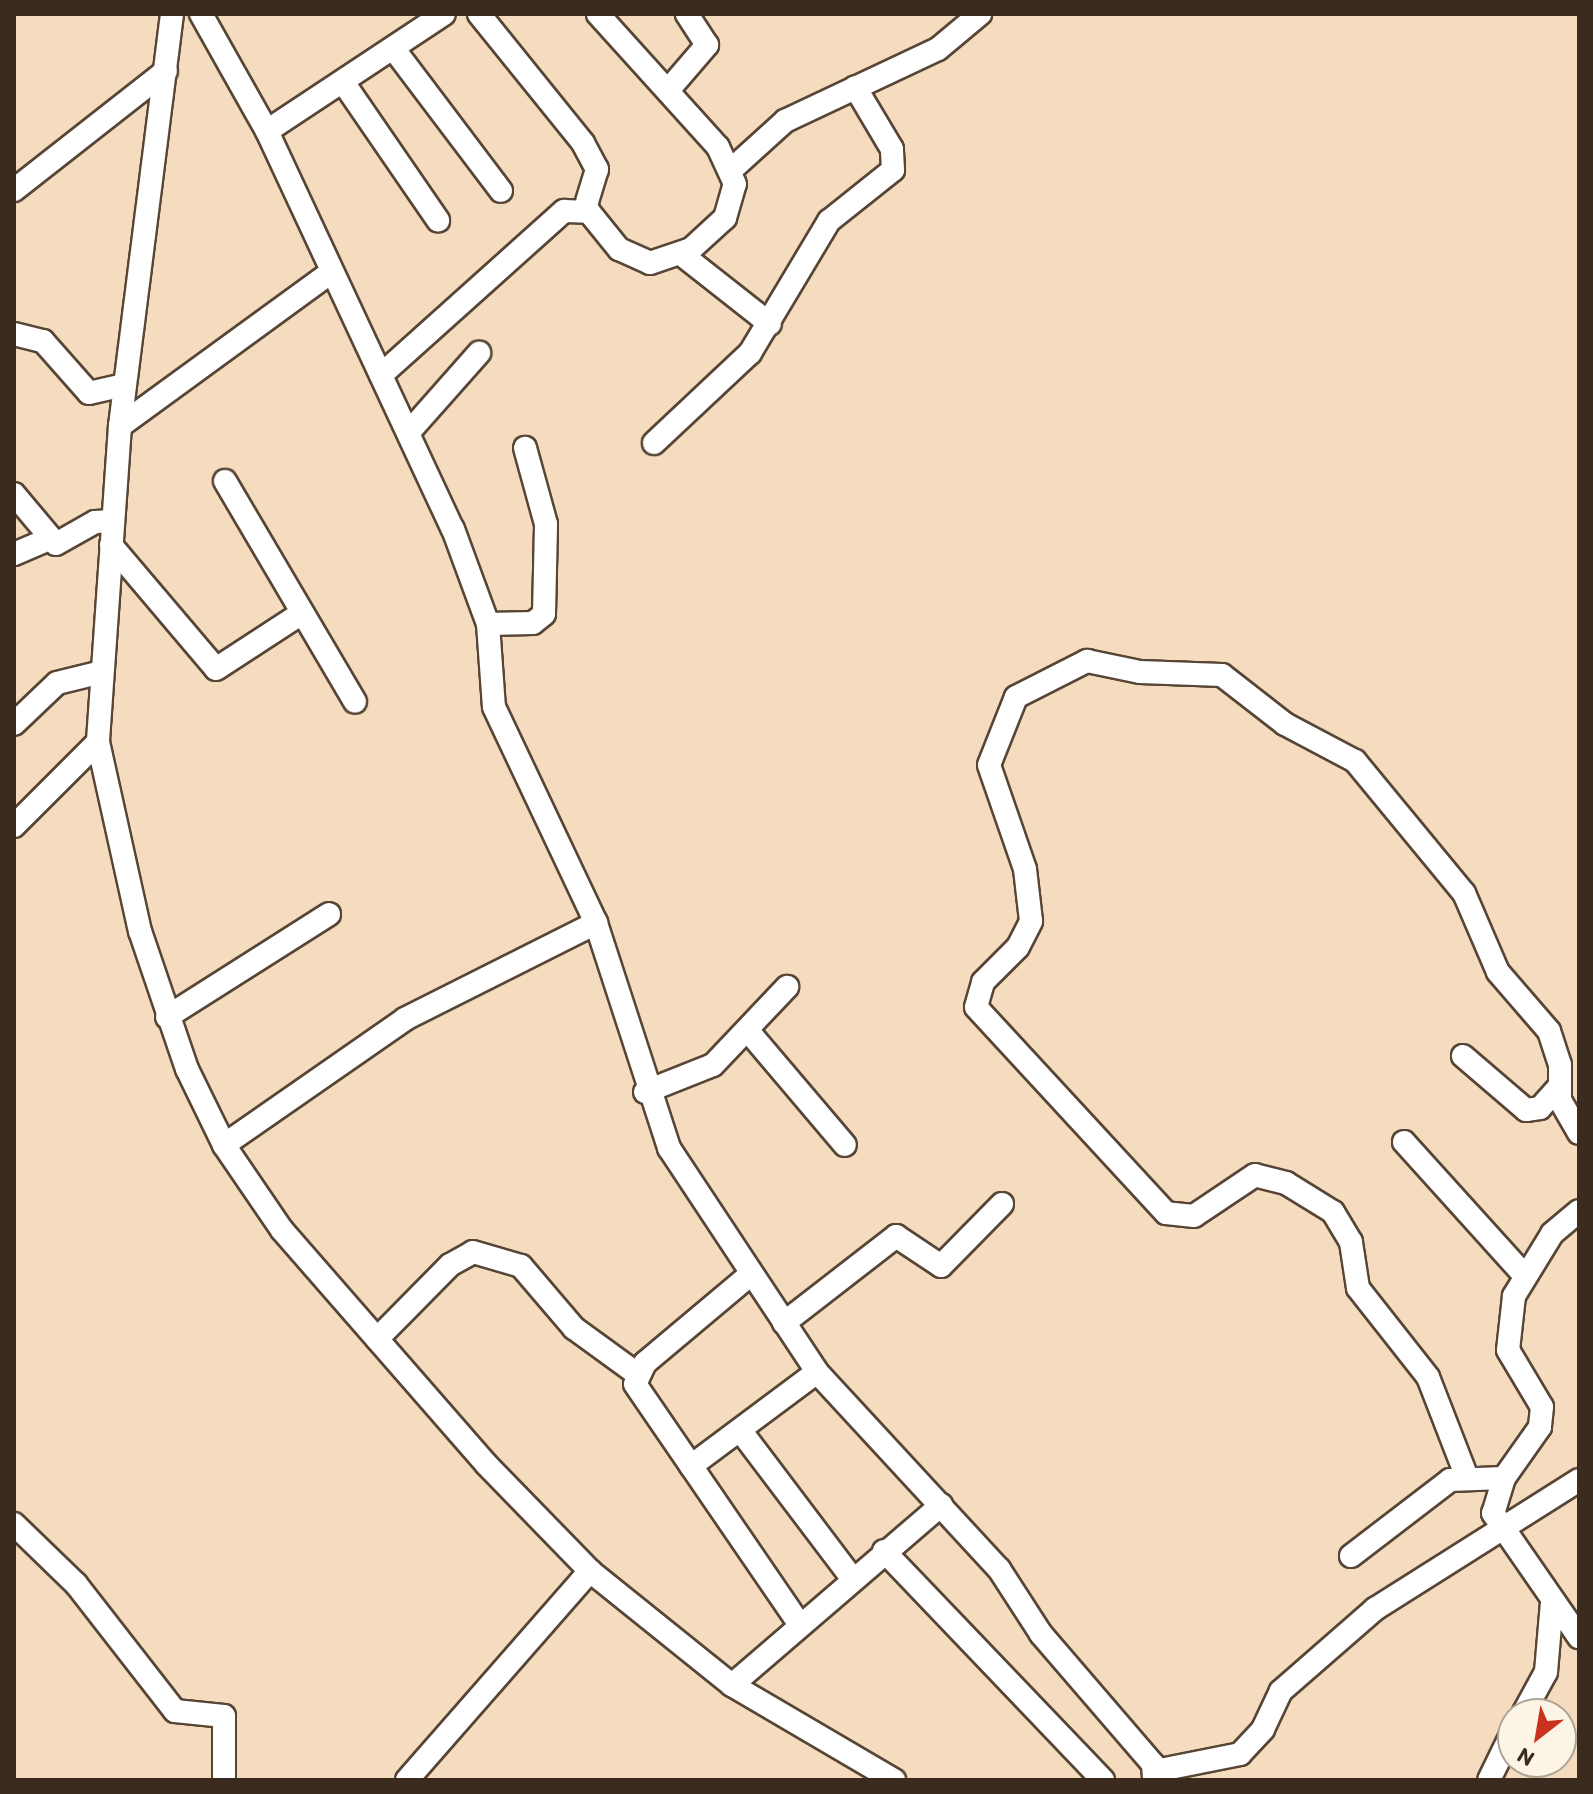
<!DOCTYPE html>
<html>
<head>
<meta charset="utf-8">
<style>
  body { margin:0 }
  #map { position:relative; width:1593px; height:1794px; overflow:hidden; background:#f5dcbf; font-family:Itim,sans-serif }
  div>[style] { position:absolute }
  .roads { filter:drop-shadow(2px 0 #574536) drop-shadow(-2px 0 #574536) drop-shadow(0 2px #574536) drop-shadow(0 -2px #574536) }
  .minor>* { height:22px; margin:-11px; padding:0 11px; transform-origin:11px; border-radius:11px; background:#fff }
  span { translate:-50% -50%; white-space:nowrap; text-align:center; line-height:1.15; -webkit-text-stroke:6px #fcf5e5; paint-order:stroke }
  .frame { position:absolute; inset:0; border:16px solid #3b2a1e; pointer-events:none }
  .north { position:absolute; left:1497px; top:1698px; width:80px; height:80px; box-sizing:border-box; background:#fcf5e5; border:2px solid #afa495; border-radius:50%; rotate:211deg; font-size:22px; font-weight:700; line-height:32px; text-align:center; color:#3b2a1e }
  .north::after { content:''; display:block; margin:auto; width:28px; height:36px; background:#c8321e; clip-path:polygon(50% 0,100% 100%,50% 72%,0 100%) }
</style>
</head>
<body>
<div id="map">
  <div class="roads">
    <div class="minor">
      <div style="left:172px;top:14px;width:415px;rotate:97.2deg"></div>
      <div style="left:120px;top:426px;width:317px;rotate:94deg"></div>
      <div style="left:98px;top:742px;width:194px;rotate:77.5deg"></div>
      <div style="left:140px;top:931px;width:146px;rotate:71.2deg"></div>
      <div style="left:187px;top:1069px;width:85px;rotate:64deg"></div>
      <div style="left:224px;top:1145px;width:103px;rotate:55.7deg"></div>
      <div style="left:282px;top:1230px;width:312px;rotate:48.9deg"></div>
      <div style="left:487px;top:1465px;width:148px;rotate:45.8deg"></div>
      <div style="left:590px;top:1571px;width:182px;rotate:38.8deg"></div>
      <div style="left:732px;top:1685px;width:188px;rotate:30.4deg"></div>
      <div style="left:201px;top:14px;width:134px;rotate:60.6deg"></div>
      <div style="left:267px;top:131px;width:439px;rotate:65deg"></div>
      <div style="left:453px;top:529px;width:101px;rotate:69.8deg"></div>
      <div style="left:488px;top:624px;width:83px;rotate:85.9deg"></div>
      <div style="left:494px;top:707px;width:239px;rotate:64.7deg"></div>
      <div style="left:596px;top:923px;width:237px;rotate:72deg"></div>
      <div style="left:669px;top:1148px;width:268px;rotate:56.5deg"></div>
      <div style="left:817px;top:1372px;width:268px;rotate:47.3deg"></div>
      <div style="left:999px;top:1569px;width:77px;rotate:57.1deg"></div>
      <div style="left:1041px;top:1634px;width:172px;rotate:49.3deg"></div>
      <div style="left:1153px;top:1764px;width:16px;rotate:86deg"></div>
      <div style="left:479px;top:14px;width:166px;rotate:51.1deg"></div>
      <div style="left:583px;top:143px;width:30px;rotate:62deg"></div>
      <div style="left:597px;top:169px;width:34px;rotate:107deg"></div>
      <div style="left:393px;top:48px;width:179px;rotate:52.9deg"></div>
      <div style="left:343px;top:82px;width:168px;rotate:55.5deg"></div>
      <div style="left:670px;top:88px;width:57px;rotate:-49.3deg"></div>
      <div style="left:707px;top:45px;width:37px;rotate:-123deg"></div>
      <div style="left:267px;top:131px;width:212px;rotate:-33.5deg"></div>
      <div style="left:731px;top:170px;width:73px;rotate:-42.2deg"></div>
      <div style="left:785px;top:121px;width:169px;rotate:-25.2deg"></div>
      <div style="left:938px;top:49px;width:55px;rotate:-39.8deg"></div>
      <div style="left:14px;top:190px;width:193px;rotate:-38.1deg"></div>
      <div style="left:681px;top:254px;width:113px;rotate:38.2deg"></div>
      <div style="left:14px;top:334px;width:30px;rotate:14deg"></div>
      <div style="left:43px;top:341px;width:69px;rotate:48.5deg"></div>
      <div style="left:89px;top:393px;width:37px;rotate:-13deg"></div>
      <div style="left:381px;top:375px;width:246px;rotate:-41.9deg"></div>
      <div style="left:564px;top:211px;width:25px;rotate:2deg"></div>
      <div style="left:589px;top:212px;width:48px;rotate:51deg"></div>
      <div style="left:619px;top:249px;width:34px;rotate:24deg"></div>
      <div style="left:650px;top:263px;width:43px;rotate:-18.9deg"></div>
      <div style="left:691px;top:249px;width:46px;rotate:-42.4deg"></div>
      <div style="left:725px;top:218px;width:35px;rotate:-74deg"></div>
      <div style="left:735px;top:184px;width:41px;rotate:-114.7deg"></div>
      <div style="left:718px;top:147px;width:179px;rotate:-132.1deg"></div>
      <div style="left:120px;top:426px;width:260px;rotate:-36.1deg"></div>
      <div style="left:409px;top:432px;width:106px;rotate:-48.5deg"></div>
      <div style="left:654px;top:443px;width:132px;rotate:-43.2deg"></div>
      <div style="left:750px;top:353px;width:154px;rotate:-59.1deg"></div>
      <div style="left:829px;top:221px;width:82px;rotate:-38.6deg"></div>
      <div style="left:893px;top:170px;width:21px;rotate:-93deg"></div>
      <div style="left:892px;top:149px;width:72px;rotate:-120.8deg"></div>
      <div style="left:225px;top:481px;width:256px;rotate:59.5deg"></div>
      <div style="left:14px;top:494px;width:65px;rotate:50deg"></div>
      <div style="left:56px;top:544px;width:45px;rotate:-29.4deg"></div>
      <div style="left:95px;top:522px;width:18px;rotate:-3deg"></div>
      <div style="left:111px;top:545px;width:162px;rotate:49.7deg"></div>
      <div style="left:216px;top:669px;width:103px;rotate:-33.1deg"></div>
      <div style="left:14px;top:554px;width:36px;rotate:-23deg"></div>
      <div style="left:488px;top:624px;width:45px;rotate:-1.3deg"></div>
      <div style="left:533px;top:623px;width:14px;rotate:-39deg"></div>
      <div style="left:544px;top:614px;width:90px;rotate:-88.7deg"></div>
      <div style="left:546px;top:524px;width:79px;rotate:-105.4deg"></div>
      <div style="left:14px;top:724px;width:59px;rotate:-43.6deg"></div>
      <div style="left:57px;top:683px;width:42px;rotate:-13.7deg"></div>
      <div style="left:14px;top:826px;width:119px;rotate:-45deg"></div>
      <div style="left:167px;top:1017px;width:192px;rotate:-32.4deg"></div>
      <div style="left:749px;top:1032px;width:148px;rotate:49.7deg"></div>
      <div style="left:1463px;top:1056px;width:83px;rotate:40.6deg"></div>
      <div style="left:1526px;top:1110px;width:14px;rotate:-8deg"></div>
      <div style="left:1540px;top:1108px;width:30px;rotate:-48deg"></div>
      <div style="left:645px;top:1092px;width:73px;rotate:-21.7deg"></div>
      <div style="left:713px;top:1065px;width:108px;rotate:-46.5deg"></div>
      <div style="left:1404px;top:1142px;width:179px;rotate:47.9deg"></div>
      <div style="left:224px;top:1145px;width:221px;rotate:-34.8deg"></div>
      <div style="left:405px;top:1019px;width:214px;rotate:-26.7deg"></div>
      <div style="left:1579px;top:1211px;width:35px;rotate:140deg"></div>
      <div style="left:1552px;top:1234px;width:73px;rotate:121.5deg"></div>
      <div style="left:1514px;top:1296px;width:54px;rotate:96.3deg"></div>
      <div style="left:1508px;top:1350px;width:66px;rotate:59.2deg"></div>
      <div style="left:1542px;top:1407px;width:20px;rotate:96deg"></div>
      <div style="left:1540px;top:1427px;width:62px;rotate:125.2deg"></div>
      <div style="left:1504px;top:1478px;width:37px;rotate:107deg"></div>
      <div style="left:1493px;top:1513px;width:151px;rotate:55.3deg"></div>
      <div style="left:751px;top:1274px;width:138px;rotate:140deg"></div>
      <div style="left:645px;top:1363px;width:23px;rotate:115deg"></div>
      <div style="left:635px;top:1384px;width:288px;rotate:55.6deg"></div>
      <div style="left:784px;top:1323px;width:142px;rotate:-37.8deg"></div>
      <div style="left:896px;top:1236px;width:54px;rotate:33.7deg"></div>
      <div style="left:941px;top:1266px;width:87px;rotate:-45.5deg"></div>
      <div style="left:377px;top:1339px;width:104px;rotate:-45.4deg"></div>
      <div style="left:450px;top:1265px;width:26px;rotate:-29deg"></div>
      <div style="left:473px;top:1252px;width:50px;rotate:16.3deg"></div>
      <div style="left:521px;top:1266px;width:82px;rotate:49.5deg"></div>
      <div style="left:574px;top:1328px;width:78px;rotate:36.1deg"></div>
      <div style="left:740px;top:1430px;width:186px;rotate:52.9deg"></div>
      <div style="left:691px;top:1466px;width:157px;rotate:-36.7deg"></div>
      <div style="left:1466px;top:1475px;width:105px;rotate:-111.2deg"></div>
      <div style="left:1428px;top:1377px;width:113px;rotate:-128.2deg"></div>
      <div style="left:1358px;top:1288px;width:47px;rotate:-98.7deg"></div>
      <div style="left:1351px;top:1242px;width:35px;rotate:-121deg"></div>
      <div style="left:1333px;top:1212px;width:55px;rotate:-148.3deg"></div>
      <div style="left:1286px;top:1183px;width:32px;rotate:-166deg"></div>
      <div style="left:1255px;top:1175px;width:73px;rotate:146.1deg"></div>
      <div style="left:1194px;top:1216px;width:28px;rotate:-174deg"></div>
      <div style="left:1166px;top:1213px;width:280px;rotate:-132.7deg"></div>
      <div style="left:976px;top:1007px;width:26px;rotate:-74deg"></div>
      <div style="left:983px;top:982px;width:49px;rotate:-45deg"></div>
      <div style="left:1018px;top:947px;width:29px;rotate:-63deg"></div>
      <div style="left:1031px;top:921px;width:52px;rotate:-96.6deg"></div>
      <div style="left:1025px;top:869px;width:110px;rotate:-109.1deg"></div>
      <div style="left:989px;top:765px;width:73px;rotate:-68.3deg"></div>
      <div style="left:1016px;top:697px;width:80px;rotate:-26.9deg"></div>
      <div style="left:1087px;top:661px;width:54px;rotate:11.7deg"></div>
      <div style="left:1140px;top:672px;width:82px;rotate:2.1deg"></div>
      <div style="left:1222px;top:675px;width:80px;rotate:37.9deg"></div>
      <div style="left:1285px;top:724px;width:79px;rotate:27.9deg"></div>
      <div style="left:1355px;top:761px;width:171px;rotate:50.5deg"></div>
      <div style="left:1464px;top:893px;width:86px;rotate:66.7deg"></div>
      <div style="left:1498px;top:972px;width:78px;rotate:49.2deg"></div>
      <div style="left:1549px;top:1031px;width:36px;rotate:72deg"></div>
      <div style="left:1560px;top:1065px;width:35px;rotate:90deg"></div>
      <div style="left:1560px;top:1100px;width:38px;rotate:60deg"></div>
      <div style="left:14px;top:1524px;width:86px;rotate:44.1deg"></div>
      <div style="left:76px;top:1584px;width:161px;rotate:52.1deg"></div>
      <div style="left:175px;top:1711px;width:49px;rotate:5.8deg"></div>
      <div style="left:224px;top:1716px;width:64px;rotate:90deg"></div>
      <div style="left:884px;top:1551px;width:317px;rotate:46.3deg"></div>
      <div style="left:1351px;top:1556px;width:125px;rotate:-37.5deg"></div>
      <div style="left:1450px;top:1480px;width:54px;rotate:-2.1deg"></div>
      <div style="left:732px;top:1685px;width:276px;rotate:-40.7deg"></div>
      <div style="left:1523px;top:1714px;width:48px;rotate:-61.3deg"></div>
      <div style="left:1546px;top:1672px;width:70px;rotate:-85.1deg"></div>
      <div style="left:1155px;top:1771px;width:87px;rotate:-11.3deg"></div>
      <div style="left:1240px;top:1754px;width:34px;rotate:-47deg"></div>
      <div style="left:1263px;top:1729px;width:42px;rotate:-64.7deg"></div>
      <div style="left:1281px;top:1691px;width:125px;rotate:-41.1deg"></div>
      <div style="left:1375px;top:1609px;width:241px;rotate:-32.3deg"></div>
      <div style="left:407px;top:1780px;width:278px;rotate:-48.8deg"></div>
      <div style="left:1489px;top:1780px;width:55px;rotate:-63.9deg"></div>
    </div>
  </div>
  <div class="frame"></div>
  <div class="north">N</div>
</div>
</body>
</html>
